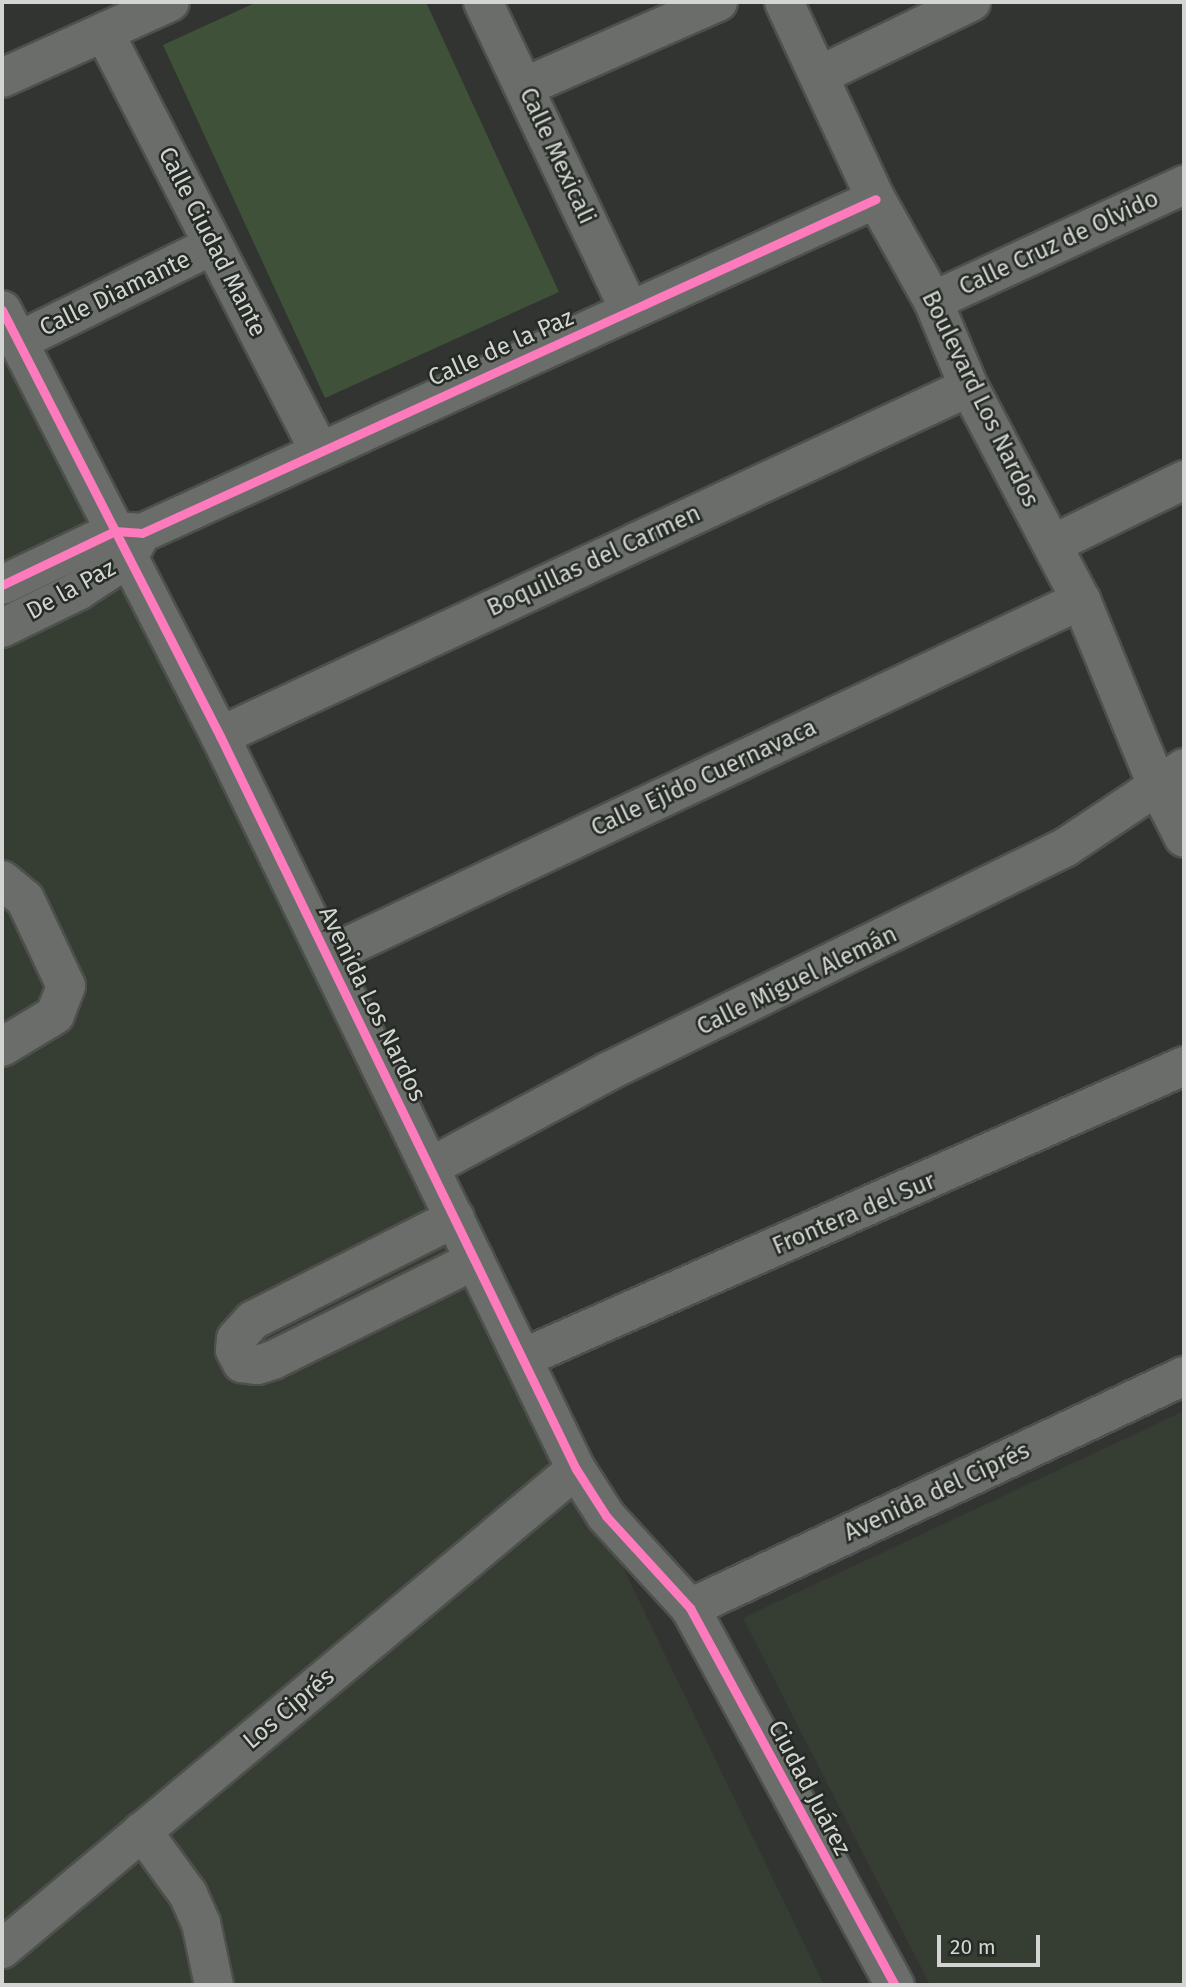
<!DOCTYPE html>
<html>
<head>
<meta charset="utf-8">
<style>
  body { margin:0 }
  #map { position:relative; width:1186px; height:1987px; overflow:hidden; background:#313430; font-family:"Fira Sans",sans-serif }
  div>[style] { position:absolute }
  .built>* { inset:0; background:#363e34 }
  .green>* { inset:0; background:#3f5239 }
  .roads { filter:drop-shadow(2px 0 #4e504d) drop-shadow(-2px 0 #4e504d) drop-shadow(0 2px #4e504d) drop-shadow(0 -2px #4e504d) }
  .minor>* { height:38px; margin:-19px; padding:0 19px; transform-origin:19px; border-radius:19px; background:#6b6d6b }
  .cycleway>* { height:9px; margin:-4.5px; padding:0 4.5px; transform-origin:4.5px; border-radius:4.5px; background:#fd7abc }
  span { translate:-50% -50%; white-space:nowrap; text-align:center; line-height:1.15; -webkit-text-stroke:5px #262b25; paint-order:stroke }
  .street-label { font-size:24px; color:#d2d5d2 }
  .frame { position:absolute; inset:0; border:4px solid #d2d5d2; pointer-events:none }
  .scale { position:absolute; left:937px; top:1935px; width:103px; height:32px; box-sizing:border-box; border:4px solid #d2d5d2; border-top:0; padding-left:9px; font-size:21px; line-height:24px; white-space:nowrap; color:#d2d5d2; -webkit-text-stroke:5px #262b25; paint-order:stroke }
</style>
</head>
<body>
<div id="map">
  <div class="built">
    <div style="clip-path:polygon(2px 312px,455px 1218px,824px 1985px,2px 1985px)"></div>
    <div style="clip-path:polygon(1184px 1411px,1184px 1985px,930px 1985px,743px 1618px)"></div>
  </div>
  <div class="green">
    <div style="clip-path:polygon(257px 2px,426px 2px,559px 292px,325px 398px,163px 45px)"></div>
  </div>
  <div class="roads">
    <div class="minor">
      <div style="left:483px;top:2px;width:342px;rotate:64.6deg"></div>
      <div style="left:784px;top:2px;width:217px;rotate:65deg"></div>
      <div style="left:876px;top:199px;width:117px;rotate:60.8deg"></div>
      <div style="left:933px;top:301px;width:93px;rotate:67.3deg"></div>
      <div style="left:969px;top:387px;width:241px;rotate:62.3deg"></div>
      <div style="left:1081px;top:600px;width:200px;rotate:67.7deg"></div>
      <div style="left:1157px;top:785px;width:59px;rotate:63deg"></div>
      <div style="left:104px;top:32px;width:472px;rotate:62.8deg"></div>
      <div style="left:820px;top:75px;width:168px;rotate:-25.8deg"></div>
      <div style="left:2px;top:78px;width:184px;rotate:-24.3deg"></div>
      <div style="left:524px;top:87px;width:212px;rotate:-23.7deg"></div>
      <div style="left:933px;top:301px;width:277px;rotate:-24.8deg"></div>
      <div style="left:2px;top:310px;width:479px;rotate:62.9deg"></div>
      <div style="left:220px;top:736px;width:815px;rotate:64.1deg"></div>
      <div style="left:576px;top:1469px;width:56px;rotate:57.4deg"></div>
      <div style="left:606px;top:1516px;width:125px;rotate:47.6deg"></div>
      <div style="left:690px;top:1608px;width:429px;rotate:61.5deg"></div>
      <div style="left:17px;top:342px;width:219px;rotate:-26.3deg"></div>
      <div style="left:1053px;top:544px;width:146px;rotate:-26deg"></div>
      <div style="left:2px;top:585px;width:125px;rotate:-25.5deg"></div>
      <div style="left:115px;top:531px;width:27px;rotate:4deg"></div>
      <div style="left:142px;top:533px;width:806px;rotate:-24.47deg"></div>
      <div style="left:2px;top:628px;width:85px;rotate:-26deg"></div>
      <div style="left:78px;top:591px;width:60px;rotate:-33.4deg"></div>
      <div style="left:128px;top:558px;width:27px;rotate:-62deg"></div>
      <div style="left:220px;top:736px;width:826px;rotate:-24.98deg"></div>
      <div style="left:2px;top:880px;width:30px;rotate:40deg"></div>
      <div style="left:25px;top:899px;width:96px;rotate:64.8deg"></div>
      <div style="left:66px;top:986px;width:31px;rotate:111deg"></div>
      <div style="left:55px;top:1015px;width:62px;rotate:148.9deg"></div>
      <div style="left:327px;top:956px;width:834px;rotate:-25.27deg"></div>
      <div style="left:430px;top:1167px;width:201px;rotate:-28.2deg"></div>
      <div style="left:607px;top:1072px;width:511px;rotate:-26.11deg"></div>
      <div style="left:1066px;top:847px;width:142px;rotate:-33.8deg"></div>
      <div style="left:455px;top:1218px;width:226px;rotate:153.2deg"></div>
      <div style="left:253px;top:1320px;width:25px;rotate:132deg"></div>
      <div style="left:236px;top:1339px;width:11px;rotate:95deg"></div>
      <div style="left:235px;top:1350px;width:15px;rotate:62deg"></div>
      <div style="left:242px;top:1363px;width:15px;rotate:8deg"></div>
      <div style="left:257px;top:1365px;width:17px;rotate:-17deg"></div>
      <div style="left:273px;top:1360px;width:225px;rotate:-26.3deg"></div>
      <div style="left:523px;top:1358px;width:723px;rotate:-23.83deg"></div>
      <div style="left:690px;top:1608px;width:546px;rotate:-25.16deg"></div>
      <div style="left:142px;top:1831px;width:78px;rotate:53.9deg"></div>
      <div style="left:188px;top:1894px;width:32px;rotate:66deg"></div>
      <div style="left:201px;top:1923px;width:63px;rotate:78.2deg"></div>
      <div style="left:2px;top:1949px;width:748px;rotate:-39.9deg"></div>
    </div>
  </div>
  <div class="cycleway">
    <div style="left:2px;top:310px;width:479px;rotate:62.9deg"></div>
    <div style="left:220px;top:736px;width:815px;rotate:64.1deg"></div>
    <div style="left:576px;top:1469px;width:56px;rotate:57.4deg"></div>
    <div style="left:606px;top:1516px;width:125px;rotate:47.6deg"></div>
    <div style="left:690px;top:1608px;width:429px;rotate:61.5deg"></div>
    <div style="left:2px;top:585px;width:125px;rotate:-25.5deg"></div>
    <div style="left:115px;top:531px;width:27px;rotate:4deg"></div>
    <div style="left:142px;top:533px;width:806px;rotate:-24.47deg"></div>
  </div>
  <div class="street-label">
    <span style="left:557px;top:156px;rotate:65deg">Calle Mexicali</span>
    <span style="left:212px;top:242px;rotate:63deg">Calle Ciudad Mante</span>
    <span style="left:1059px;top:243px;rotate:-25deg">Calle Cruz de Olvido</span>
    <span style="left:115px;top:294px;rotate:-26deg">Calle Diamante</span>
    <span style="left:501px;top:348px;rotate:-24deg">Calle de la Paz</span>
    <span style="left:980px;top:399px;rotate:64deg">Boulevard Los Nardos</span>
    <span style="left:594px;top:561px;rotate:-25deg">Boquillas del Carmen</span>
    <span style="left:71px;top:590px;rotate:-29deg">De la Paz</span>
    <span style="left:704px;top:778px;rotate:-25deg">Calle Ejido Cuernavaca</span>
    <span style="left:797px;top:981px;rotate:-26deg">Calle Miguel Alemán</span>
    <span style="left:372px;top:1004px;rotate:64deg">Avenida Los Nardos</span>
    <span style="left:854px;top:1214px;rotate:-23deg">Frontera del Sur</span>
    <span style="left:937px;top:1492px;rotate:-25deg">Avenida del Ciprés</span>
    <span style="left:289px;top:1709px;rotate:-40deg">Los Ciprés</span>
    <span style="left:809px;top:1788px;rotate:62deg">Ciudad Juárez</span>
  </div>
  <div class="frame"></div>
  <div class="scale">20 m</div>
</div>
</body>
</html>
